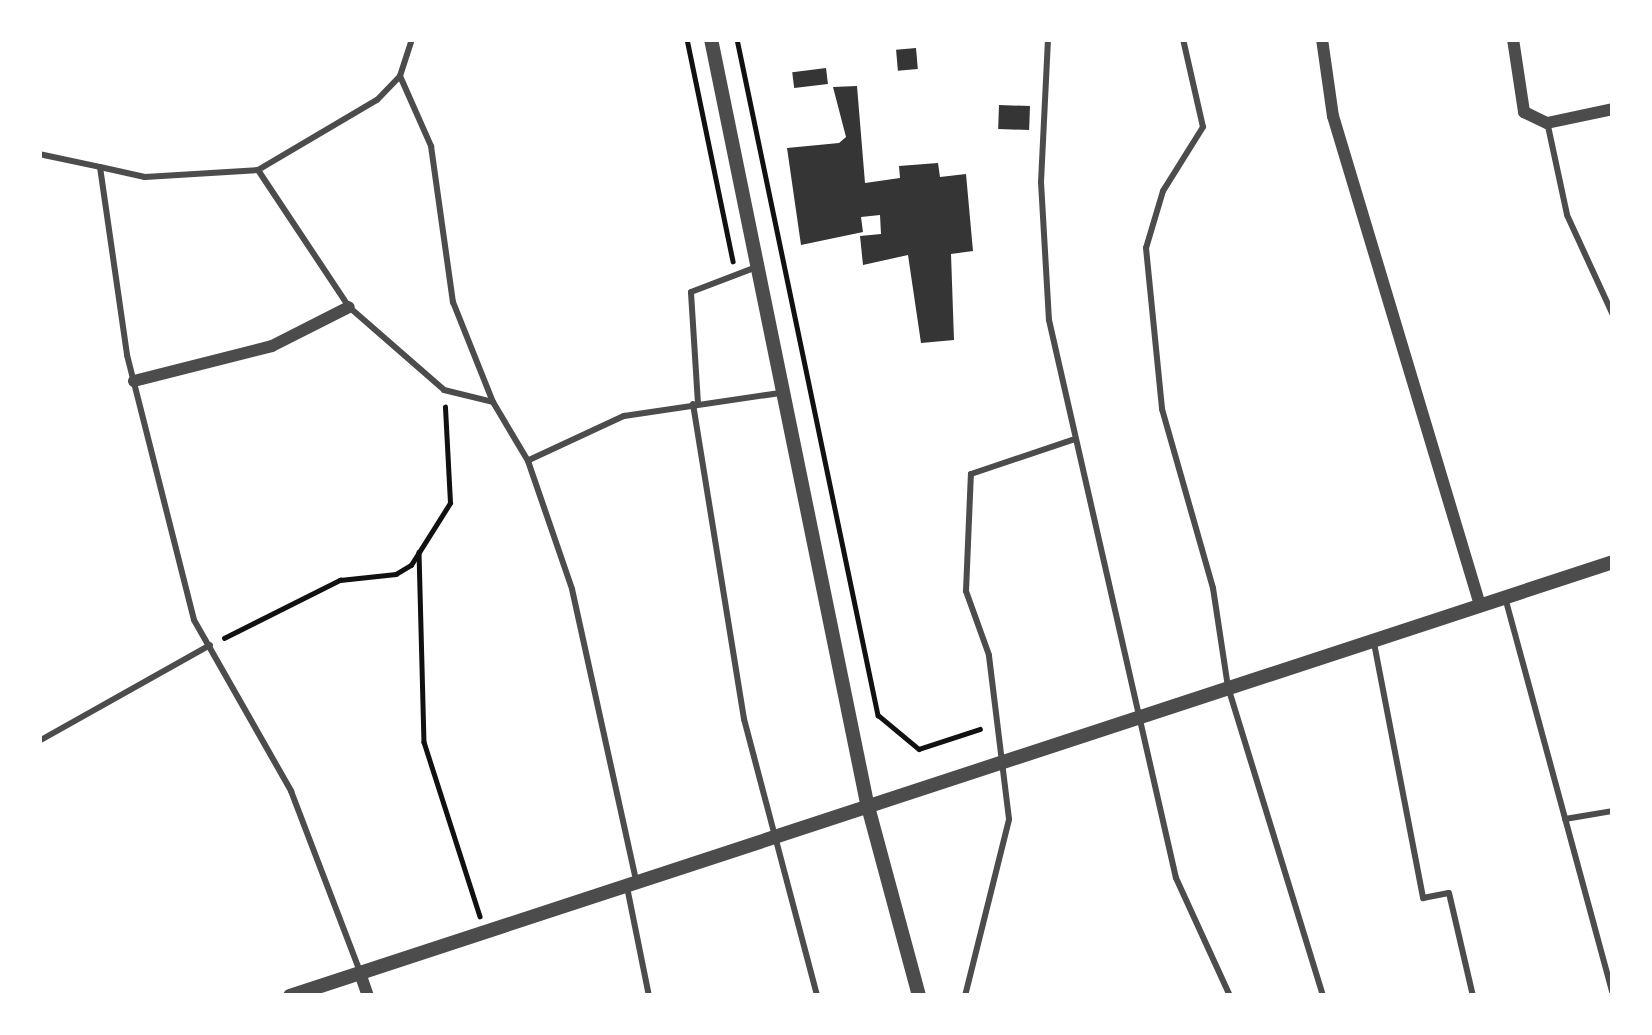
<!DOCTYPE html>
<html>
<head>
<meta charset="utf-8">
<style>
  body { margin:0 }
  #map { position:relative; width:1652px; height:1035px; overflow:hidden; background:#fff; font-family:"Fira Sans Condensed",sans-serif }
  div>[style] { position:absolute }
  .building>* { inset:0; background:#353535; transform-origin:0 0 }
  .path>* { height:4.5px; margin:-2.25px; padding:0 2.25px; transform-origin:2.25px; border-radius:2.25px; background:#111 }
  .service>* { height:6px; margin:-3px; padding:0 3px; transform-origin:3px; border-radius:3px; background:#4c4c4c }
  .minor>* { height:12px; margin:-6px; padding:0 6px; transform-origin:6px; border-radius:6px; background:#4c4c4c }
  .tertiary>* { height:14px; margin:-7px; padding:0 7px; transform-origin:7px; border-radius:7px; background:#4c4c4c }
  span { translate:-50% -50%; white-space:nowrap; text-align:center; line-height:1.15; -webkit-text-stroke:12px #fff; paint-order:stroke }
  .frame { position:absolute; inset:0; border:42px solid #fff; pointer-events:none }
</style>
</head>
<body>
<div id="map">
  <div class="building">
    <div style="left:916px;top:48px;width:21px;height:20px;rotate:85deg"></div>
    <div style="left:826px;top:68px;width:16px;height:34px;rotate:83deg"></div>
    <div style="clip-path:polygon(857px 86px,865px 183px,900px 178px,899px 166px,938px 163px,940px 177px,966px 174px,973px 251px,951px 254px,954px 340px,921px 343px,908px 255px,863px 265px,860px 236px,881px 234px,880px 215px,861px 217px,863px 232px,801px 245px,787px 148px,839px 143px,846px 137px,833px 87px)"></div>
    <div style="left:999px;top:105px;width:31px;height:24px;rotate:2deg"></div>
  </div>
  <div class="path">
    <div style="left:687px;top:39px;width:227px;rotate:78.3deg"></div>
    <div style="left:737px;top:39px;width:691px;rotate:78.22deg"></div>
    <div style="left:878px;top:715px;width:53px;rotate:39.7deg"></div>
    <div style="left:919px;top:749px;width:64px;rotate:-18.2deg"></div>
    <div style="left:419px;top:552px;width:190px;rotate:88.5deg"></div>
    <div style="left:424px;top:742px;width:183px;rotate:72.2deg"></div>
    <div style="left:224px;top:638px;width:130px;rotate:-26.6deg"></div>
    <div style="left:340px;top:580px;width:56px;rotate:-6.1deg"></div>
    <div style="left:396px;top:574px;width:17px;rotate:-31deg"></div>
    <div style="left:411px;top:565px;width:73px;rotate:-57.8deg"></div>
    <div style="left:450px;top:503px;width:96px;rotate:-93deg"></div>
  </div>
  <div class="service">
    <div style="left:1048px;top:39px;width:143px;rotate:92.8deg"></div>
    <div style="left:1041px;top:182px;width:138px;rotate:86.7deg"></div>
    <div style="left:1049px;top:320px;width:572px;rotate:77.18deg"></div>
    <div style="left:1176px;top:878px;width:130px;rotate:65.4deg"></div>
    <div style="left:1183px;top:39px;width:90px;rotate:77.2deg"></div>
    <div style="left:1203px;top:127px;width:75px;rotate:122deg"></div>
    <div style="left:1163px;top:191px;width:59px;rotate:106.6deg"></div>
    <div style="left:1146px;top:248px;width:162px;rotate:84.3deg"></div>
    <div style="left:1162px;top:409px;width:186px;rotate:74.1deg"></div>
    <div style="left:1213px;top:588px;width:100px;rotate:81.4deg"></div>
    <div style="left:1228px;top:687px;width:323px;rotate:72.9deg"></div>
    <div style="left:400px;top:76px;width:77px;rotate:66.1deg"></div>
    <div style="left:431px;top:146px;width:158px;rotate:82deg"></div>
    <div style="left:453px;top:302px;width:108px;rotate:68.2deg"></div>
    <div style="left:1548px;top:126px;width:91px;rotate:77.9deg"></div>
    <div style="left:1567px;top:215px;width:110px;rotate:65.3deg"></div>
    <div style="left:39px;top:154px;width:62px;rotate:12deg"></div>
    <div style="left:100px;top:167px;width:190px;rotate:81.8deg"></div>
    <div style="left:127px;top:355px;width:273px;rotate:75.8deg"></div>
    <div style="left:194px;top:620px;width:197px;rotate:60.4deg"></div>
    <div style="left:291px;top:791px;width:191px;rotate:69.1deg"></div>
    <div style="left:100px;top:167px;width:46px;rotate:12.5deg"></div>
    <div style="left:145px;top:177px;width:113px;rotate:-3.5deg"></div>
    <div style="left:258px;top:170px;width:138px;rotate:-30.5deg"></div>
    <div style="left:377px;top:100px;width:33px;rotate:-46deg"></div>
    <div style="left:400px;top:76px;width:39px;rotate:-72deg"></div>
    <div style="left:258px;top:170px;width:164px;rotate:56.4deg"></div>
    <div style="left:349px;top:307px;width:126px;rotate:41.1deg"></div>
    <div style="left:444px;top:390px;width:50px;rotate:13.8deg"></div>
    <div style="left:493px;top:402px;width:69px;rotate:59.3deg"></div>
    <div style="left:528px;top:461px;width:135px;rotate:71deg"></div>
    <div style="left:572px;top:589px;width:298px;rotate:77.6deg"></div>
    <div style="left:693px;top:404px;width:319px;rotate:80.8deg"></div>
    <div style="left:744px;top:719px;width:286px;rotate:75.2deg"></div>
    <div style="left:698px;top:404px;width:112px;rotate:-93.6deg"></div>
    <div style="left:691px;top:292px;width:67px;rotate:-20.9deg"></div>
    <div style="left:529px;top:460px;width:105px;rotate:-24.9deg"></div>
    <div style="left:624px;top:416px;width:158px;rotate:-8.4deg"></div>
    <div style="left:1506px;top:601px;width:409px;rotate:74.8deg"></div>
    <div style="left:1374px;top:643px;width:260px;rotate:79.1deg"></div>
    <div style="left:1423px;top:898px;width:26px;rotate:-11deg"></div>
    <div style="left:1449px;top:893px;width:106px;rotate:76.9deg"></div>
    <div style="left:39px;top:741px;width:196px;rotate:-29.3deg"></div>
    <div style="left:1565px;top:819px;width:49px;rotate:-9.5deg"></div>
    <div style="left:627px;top:887px;width:111px;rotate:78.6deg"></div>
    <div style="left:965px;top:996px;width:182px;rotate:-76deg"></div>
    <div style="left:1009px;top:819px;width:165px;rotate:-97deg"></div>
    <div style="left:989px;top:655px;width:68px;rotate:-109.8deg"></div>
    <div style="left:966px;top:591px;width:117px;rotate:-87.6deg"></div>
    <div style="left:971px;top:474px;width:107px;rotate:-18.6deg"></div>
  </div>
  <div class="minor">
    <div style="left:1322px;top:39px;width:78px;rotate:81.9deg"></div>
    <div style="left:1333px;top:116px;width:511px;rotate:73.27deg"></div>
    <div style="left:1513px;top:39px;width:74px;rotate:81.4deg"></div>
    <div style="left:1524px;top:112px;width:25px;rotate:26deg"></div>
    <div style="left:1547px;top:123px;width:67px;rotate:-12deg"></div>
    <div style="left:134px;top:381px;width:142px;rotate:-14.2deg"></div>
    <div style="left:272px;top:346px;width:86px;rotate:-26.9deg"></div>
    <div style="left:360px;top:973px;width:24px;rotate:71deg"></div>
  </div>
  <div class="tertiary">
    <div style="left:711px;top:39px;width:780px;rotate:78.46deg"></div>
    <div style="left:867px;top:803px;width:200px;rotate:74.9deg"></div>
    <div style="left:290px;top:996px;width:1392px;rotate:-18.16deg"></div>
  </div>
  <div class="frame"></div>
</div>
</body>
</html>
